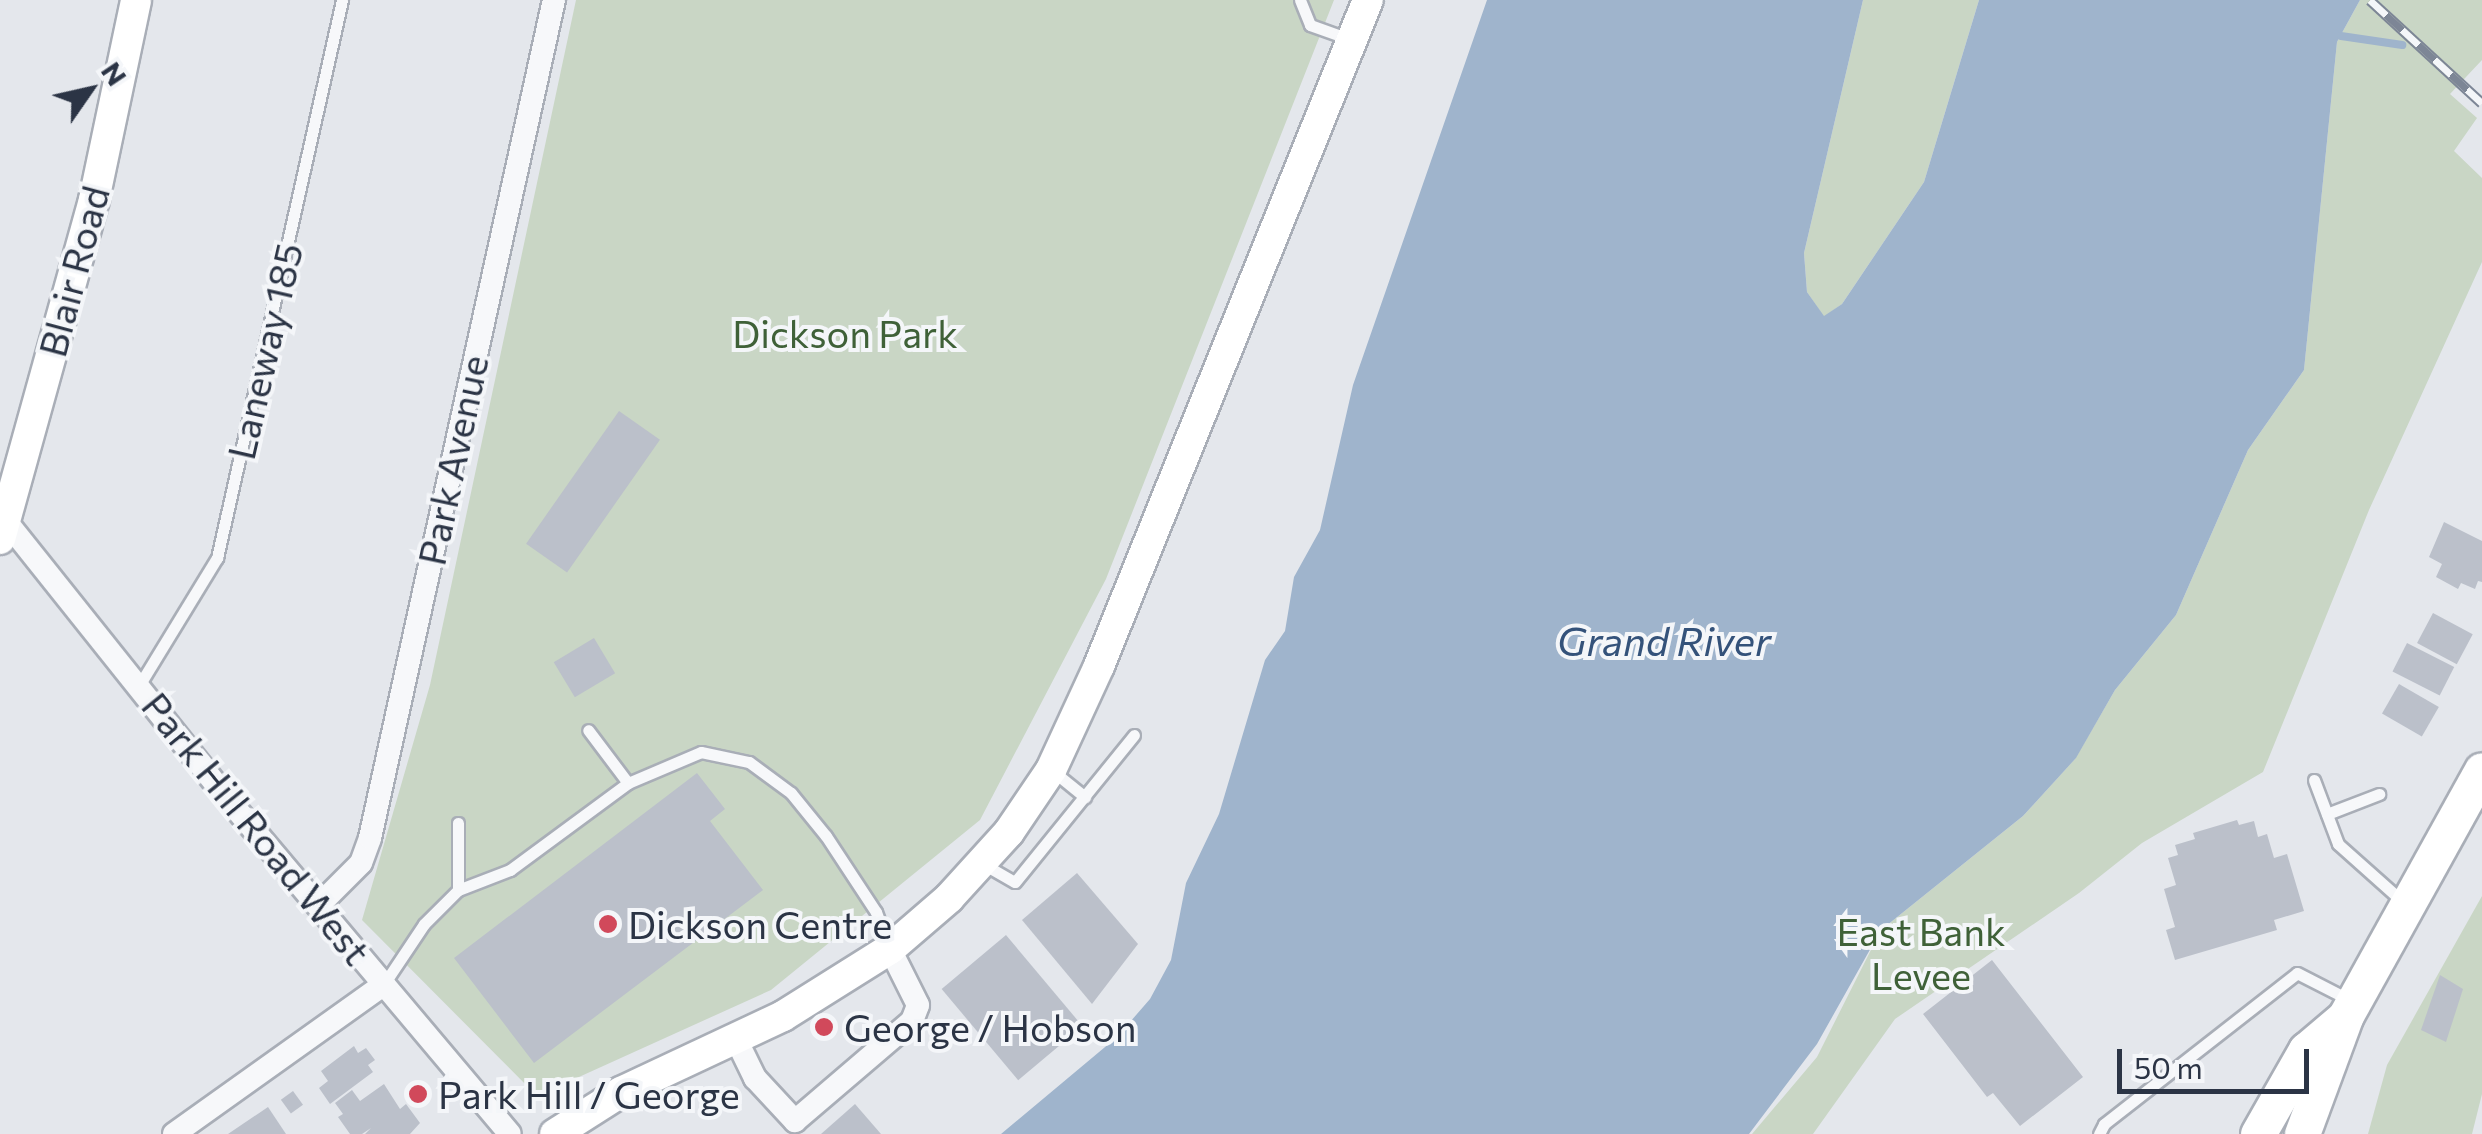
<!DOCTYPE html>
<html>
<head>
<meta charset="utf-8">
<style>
  body { margin:0 }
  #map { position:relative; width:2482px; height:1134px; overflow:hidden; background:#e4e7ec; font-family:Commissioner,sans-serif }
  div>[style] { position:absolute }
  .green>* { inset:0; background:#c9d6c5 }
  .water>* { inset:0; background:#9fb4cc }
  .stream>* { height:8px; margin:-4px; padding:0 4px; transform-origin:4px; border-radius:4px; background:#9fb4cc }
  .building>* { inset:0; background:#bbc0ca; transform-origin:0 0 }
  .roads { filter:drop-shadow(2px 0 #a9aeb7) drop-shadow(-2px 0 #a9aeb7) drop-shadow(0 2px #a9aeb7) drop-shadow(0 -2px #a9aeb7) }
  .lane>* { height:11px; margin:-5.5px; padding:0 5.5px; transform-origin:5.5px; border-radius:5.5px; background:#f7f8fa }
  .street>* { height:22px; margin:-11px; padding:0 11px; transform-origin:11px; border-radius:11px; background:#f7f8fa }
  .secondary>* { height:30px; margin:-15px; padding:0 15px; transform-origin:15px; border-radius:15px; background:#fff }
  .primary>* { height:35px; margin:-17.5px; padding:0 17.5px; transform-origin:17.5px; border-radius:17.5px; background:#fff }
  .rail>* { height:11px; margin-top:-5.5px; transform-origin:0; background:repeating-linear-gradient(90deg,#f4f6f9 0 22px,#7d8696 0 44px); box-sizing:border-box; border-block:2px solid #7d8696 }
  .dots>* { width:28px; height:28px; translate:-50% -50%; box-sizing:border-box; border:5px solid #f4f6f9; border-radius:50% }
  span { translate:-50% -50%; white-space:nowrap; text-align:center; line-height:1.15; -webkit-text-stroke:8px #f4f6f9; paint-order:stroke }
  .street-label { font-size:38px; color:#2b3445 }
  .park-label { font-size:38px; color:#3f6138 }
  .poi-label { font-size:38px; color:#2b3445 }
  .left { translate:0 -50%; text-align:left }
  .water-label { font-size:40px; color:#34527a; font-style:italic }
  .north { position:absolute; left:40px; top:40px; width:100px; height:100px; -webkit-text-stroke:8px #f4f6f9; paint-order:stroke; rotate:56deg; font-size:28px; font-weight:700; line-height:40px; text-align:center; color:#2b3445 }
  .north::after { content:''; display:block; margin:auto; width:35px; height:45px; background:#2b3445; clip-path:polygon(50% 0,100% 100%,50% 72%,0 100%) }
  .scale { position:absolute; left:2117px; top:1049px; width:192px; height:45px; box-sizing:border-box; border:5px solid #2b3445; border-top:0; padding-left:12px; font-size:30px; line-height:35px; white-space:nowrap; color:#2b3445; -webkit-text-stroke:8px #f4f6f9; paint-order:stroke }
</style>
</head>
<body>
<div id="map">
  <div class="green">
    <div style="clip-path:polygon(576px 0,1334px 0,1106px 579px,980px 820px,771px 990px,537px 1096px,362px 920px,430px 685px)"></div>
    <div style="clip-path:polygon(1863px 0,1979px 0,1924px 182px,1842px 304px,1824px 317px,1807px 292px,1804px 253px)"></div>
    <div style="clip-path:polygon(2360px 0,2482px 0,2482px 60px,2450px 94px,2477px 118px,2454px 151px,2482px 178px,2482px 262px,2369px 510px,2263px 772px,2142px 843px,2079px 893px,1895px 1019px,1813px 1134px,1752px 1134px,1817px 1057px,1881px 930px,2023px 816px,2075px 759px,2115px 690px,2176px 615px,2248px 450px,2304px 370px,2337px 42px)"></div>
    <div style="clip-path:polygon(2482px 896px,2482px 1094px,2472px 1134px,2368px 1134px,2387px 1065px)"></div>
  </div>
  <div class="water">
    <div style="clip-path:polygon(1487px 0,1863px 0,1804px 253px,1807px 292px,1824px 316px,1842px 304px,1924px 182px,1979px 0,2360px 0,2337px 42px,2304px 370px,2248px 450px,2176px 615px,2115px 690px,2076px 758px,2023px 816px,1881px 930px,1817px 1044px,1749px 1134px,1001px 1134px,1117px 1037px,1150px 999px,1171px 960px,1186px 883px,1219px 814px,1265px 660px,1285px 631px,1294px 577px,1320px 530px,1353px 385px)"></div>
  </div>
  <div class="stream">
    <div style="left:2341px;top:36px;width:62px;rotate:8.4deg"></div>
  </div>
  <div class="building">
    <div style="left:619px;top:411px;width:50px;height:162px;rotate:35deg"></div>
    <div style="clip-path:polygon(2444px 522px,2482px 541px,2482px 582px,2478px 581px,2475px 589px,2461px 583px,2458px 589px,2436px 577px,2442px 564px,2429px 557px)"></div>
    <div style="left:2433px;top:613px;width:45px;height:34px;rotate:28deg"></div>
    <div style="left:594px;top:638px;width:41px;height:47px;rotate:59deg"></div>
    <div style="left:2407px;top:643px;width:53px;height:32px;rotate:27deg"></div>
    <div style="left:2399px;top:684px;width:46px;height:34px;rotate:30deg"></div>
    <div style="clip-path:polygon(697px 773px,725px 809px,710px 821px,763px 890px,534px 1063px,454px 958px)"></div>
    <div style="clip-path:polygon(2237px 820px,2239px 825px,2254px 821px,2258px 837px,2267px 834px,2274px 858px,2287px 854px,2304px 911px,2274px 920px,2277px 930px,2175px 960px,2166px 930px,2175px 927px,2164px 889px,2176px 885px,2168px 858px,2178px 855px,2175px 845px,2195px 839px,2193px 833px)"></div>
    <div style="clip-path:polygon(1077px 873px,1138px 944px,1092px 1004px,1022px 920px)"></div>
    <div style="left:1006px;top:935px;width:119px;height:84px;rotate:50deg"></div>
    <div style="clip-path:polygon(1992px 960px,2083px 1077px,2020px 1126px,1993px 1093px,1987px 1097px,1923px 1014px)"></div>
    <div style="clip-path:polygon(2440px 975px,2463px 989px,2446px 1042px,2421px 1030px)"></div>
    <div style="clip-path:polygon(354px 1046px,358px 1053px,366px 1048px,375px 1060px,368px 1065px,373px 1072px,330px 1104px,319px 1088px,328px 1081px,321px 1071px)"></div>
    <div style="clip-path:polygon(384px 1084px,400px 1109px,406px 1104px,420px 1123px,410px 1134px,365px 1134px,371px 1128px,362px 1134px,350px 1134px,338px 1117px,343px 1114px,335px 1103px,352px 1090px,360px 1101px)"></div>
    <div style="left:293px;top:1091px;width:17px;height:15px;rotate:54deg"></div>
    <div style="clip-path:polygon(855px 1104px,881px 1134px,821px 1134px)"></div>
    <div style="clip-path:polygon(268px 1107px,286px 1134px,228px 1134px)"></div>
  </div>
  <div class="roads">
    <div class="lane">
      <div style="left:1300px;top:0;width:27px;rotate:68deg"></div>
      <div style="left:1310px;top:25px;width:45px;rotate:19.7deg"></div>
      <div style="left:140px;top:684px;width:148px;rotate:-58.6deg"></div>
      <div style="left:217px;top:558px;width:572px;rotate:-77.37deg"></div>
      <div style="left:1054px;top:772px;width:40px;rotate:39deg"></div>
      <div style="left:2314px;top:780px;width:68px;rotate:69.4deg"></div>
      <div style="left:2338px;top:844px;width:87px;rotate:41.7deg"></div>
      <div style="left:628px;top:783px;width:79px;rotate:-23deg"></div>
      <div style="left:701px;top:752px;width:49px;rotate:11.8deg"></div>
      <div style="left:749px;top:762px;width:52px;rotate:36.4deg"></div>
      <div style="left:791px;top:793px;width:55px;rotate:50.9deg"></div>
      <div style="left:826px;top:836px;width:91px;rotate:56.7deg"></div>
      <div style="left:876px;top:912px;width:38px;rotate:70deg"></div>
      <div style="left:2327px;top:814px;width:56px;rotate:-21deg"></div>
      <div style="left:458px;top:823px;width:67px;rotate:90deg"></div>
      <div style="left:985px;top:865px;width:34px;rotate:30deg"></div>
      <div style="left:1015px;top:882px;width:189px;rotate:-51deg"></div>
      <div style="left:384px;top:984px;width:72px;rotate:-56.3deg"></div>
      <div style="left:424px;top:924px;width:48px;rotate:-45deg"></div>
      <div style="left:458px;top:890px;width:56px;rotate:-21deg"></div>
      <div style="left:510px;top:870px;width:147px;rotate:-36.4deg"></div>
      <div style="left:628px;top:783px;width:66px;rotate:-127deg"></div>
      <div style="left:2099px;top:1134px;width:11px;rotate:-63deg"></div>
      <div style="left:2104px;top:1124px;width:245px;rotate:-38deg"></div>
      <div style="left:2297px;top:973px;width:59px;rotate:27deg"></div>
    </div>
    <div class="street">
      <div style="left:5px;top:520px;width:364px;rotate:51.4deg"></div>
      <div style="left:232px;top:804px;width:431px;rotate:49.9deg"></div>
      <div style="left:319px;top:905px;width:59px;rotate:-45deg"></div>
      <div style="left:361px;top:863px;width:27px;rotate:-70deg"></div>
      <div style="left:370px;top:838px;width:858px;rotate:-77.62deg"></div>
      <div style="left:735px;top:1037px;width:46px;rotate:64deg"></div>
      <div style="left:755px;top:1078px;width:59px;rotate:47.1deg"></div>
      <div style="left:795px;top:1121px;width:154px;rotate:-40.5deg"></div>
      <div style="left:912px;top:1021px;width:17px;rotate:-69deg"></div>
      <div style="left:918px;top:1005px;width:63px;rotate:-116.6deg"></div>
      <div style="left:174px;top:1134px;width:258px;rotate:-35.5deg"></div>
    </div>
    <div class="secondary">
      <div style="left:0;top:539px;width:352px;rotate:-74.5deg"></div>
      <div style="left:94px;top:200px;width:204px;rotate:-78.1deg"></div>
      <div style="left:555px;top:1134px;width:78px;rotate:-32.5deg"></div>
      <div style="left:621px;top:1092px;width:179px;rotate:-25.1deg"></div>
      <div style="left:783px;top:1016px;width:126px;rotate:-32.1deg"></div>
      <div style="left:890px;top:949px;width:78px;rotate:-40.8deg"></div>
      <div style="left:949px;top:898px;width:89px;rotate:-47.7deg"></div>
      <div style="left:1009px;top:832px;width:75px;rotate:-55.9deg"></div>
      <div style="left:1051px;top:770px;width:115px;rotate:-65.2deg"></div>
      <div style="left:1099px;top:666px;width:718px;rotate:-68.01deg"></div>
    </div>
    <div class="primary">
      <div style="left:2258px;top:1134px;width:97px;rotate:-60.3deg"></div>
      <div style="left:2306px;top:1050px;width:51px;rotate:-40.2deg"></div>
      <div style="left:2345px;top:1017px;width:282px;rotate:-61deg"></div>
      <div style="left:2302px;top:1134px;width:124px;rotate:-69.7deg"></div>
    </div>
  </div>
  <div class="rail">
    <div style="left:2370px;top:0;width:152px;rotate:42.6deg"></div>
  </div>
  <div class="dots">
    <div style="left:608px;top:924px;background:#d1495b"></div>
    <div style="left:824px;top:1027px;background:#d1495b"></div>
    <div style="left:418px;top:1094px;background:#d1495b"></div>
  </div>
  <div class="street-label">
    <span style="left:73px;top:271px;rotate:-75deg">Blair Road</span>
    <span style="left:264px;top:351px;rotate:-77deg">Laneway 185</span>
    <span style="left:452px;top:460px;rotate:-78deg">Park Avenue</span>
    <span style="left:257px;top:828px;rotate:51deg">Park Hill Road West</span>
  </div>
  <div class="park-label">
    <span style="left:845px;top:333px">Dickson Park</span>
    <span style="left:1921px;top:953px">East Bank<br>Levee</span>
  </div>
  <div class="poi-label">
    <span class="left" style="left:628px;top:924px">Dickson Centre</span>
    <span class="left" style="left:844px;top:1027px">George / Hobson</span>
    <span class="left" style="left:438px;top:1094px">Park Hill / George</span>
  </div>
  <div class="water-label">
    <span style="left:1664px;top:640px">Grand River</span>
  </div>
  <div class="north">N</div>
  <div class="scale">50 m</div>
</div>
</body>
</html>
